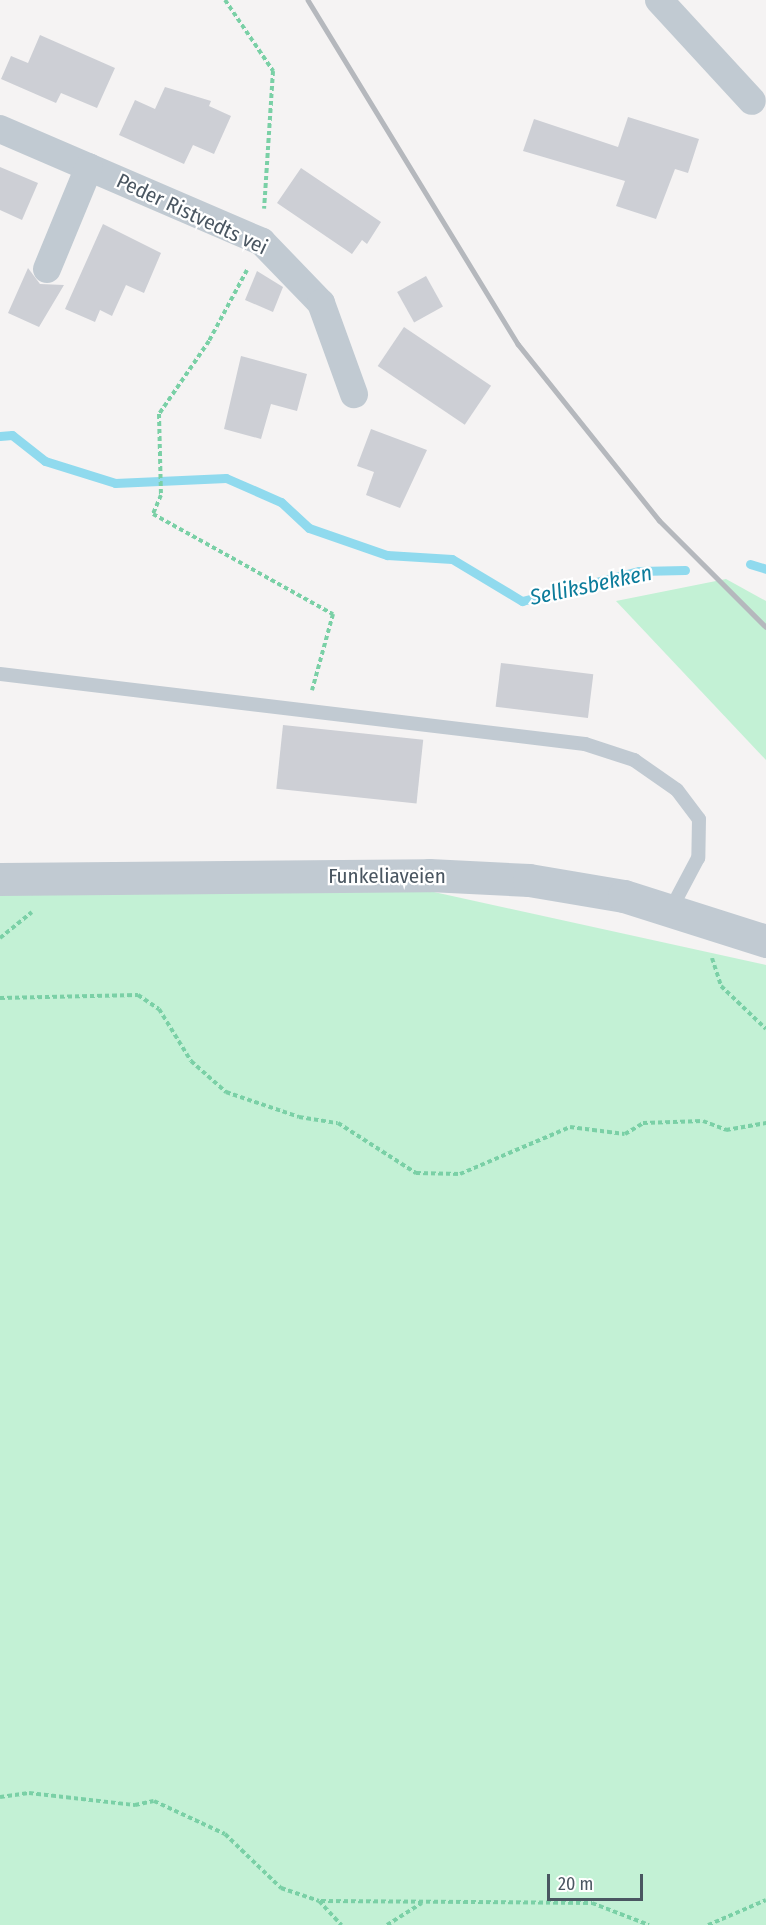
<!DOCTYPE html>
<html>
<head>
<meta charset="utf-8">
<style>
  body { margin:0 }
  #map { position:relative; width:766px; height:1925px; overflow:hidden; background:#f5f3f3; font-family:"Fira Sans Condensed",sans-serif }
  div>[style] { position:absolute }
  .green>* { inset:0; background:#c3f1d5 }
  .stream>* { height:9px; margin:-4.5px; padding:0 4.5px; transform-origin:4.5px; border-radius:4.5px; background:#90daee }
  .building>* { inset:0; background:#cdcfd5; transform-origin:0 0 }
  .path>* { height:4px; margin-top:-2px; transform-origin:0; background:repeating-linear-gradient(90deg,#7ad0a6 0 4.5px,transparent 0 7.5px) }
  .service>* { height:14px; margin:-7px; padding:0 7px; transform-origin:7px; border-radius:7px; background:#c1cad2 }
  .minor>* { height:28px; margin:-14px; padding:0 14px; transform-origin:14px; border-radius:14px; background:#c1cad2 }
  .tertiary>* { height:33px; margin:-16.5px; padding:0 16.5px; transform-origin:16.5px; border-radius:16.5px; background:#c1cad2 }
  .rail>* { height:4.5px; margin:-2.25px; padding:0 2.25px; transform-origin:2.25px; border-radius:2.25px; background:#b5b8bd }
  span { translate:-50% -50%; white-space:nowrap; text-align:center; line-height:1.15; -webkit-text-stroke:4.5px #fff; paint-order:stroke }
  .street-label { font-size:21px; color:#4a5661 }
  .water-label { font-size:22px; color:#0c7c9b; font-style:italic }
  .scale { position:absolute; left:547px; top:1874px; width:96px; height:27px; box-sizing:border-box; border:3px solid #4a5661; border-top:0; padding-left:8px; font-size:18px; line-height:21px; white-space:nowrap; color:#4a5661; -webkit-text-stroke:4px #fff; paint-order:stroke }
</style>
</head>
<body>
<div id="map">
  <div class="green">
    <div style="clip-path:polygon(726px 579px,766px 601px,766px 760px,616px 601px)"></div>
    <div style="clip-path:polygon(393px 883px,766px 965px,766px 1925px,0 1925px,0 887px)"></div>
  </div>
  <div class="stream">
    <div style="left:0;top:436px;width:12px;rotate:-5deg"></div>
    <div style="left:12px;top:435px;width:42px;rotate:38.2deg"></div>
    <div style="left:45px;top:461px;width:73px;rotate:17.4deg"></div>
    <div style="left:115px;top:483px;width:111px;rotate:-2.6deg"></div>
    <div style="left:226px;top:478px;width:60px;rotate:23.6deg"></div>
    <div style="left:281px;top:502px;width:38px;rotate:43deg"></div>
    <div style="left:309px;top:528px;width:83px;rotate:19.1deg"></div>
    <div style="left:387px;top:555px;width:65px;rotate:3.5deg"></div>
    <div style="left:452px;top:559px;width:82px;rotate:31deg"></div>
    <div style="left:522px;top:601px;width:121px;rotate:-14.4deg"></div>
    <div style="left:639px;top:571px;width:46px;rotate:-1.2deg"></div>
    <div style="left:750px;top:564px;width:17px;rotate:17deg"></div>
  </div>
  <div class="building">
    <div style="clip-path:polygon(40px 35px,115px 68px,97px 108px,61px 93px,56px 103px,1px 79px,11px 56px,28px 63px)"></div>
    <div style="clip-path:polygon(165px 87px,211px 101px,209px 106px,231px 116px,214px 154px,193px 145px,184px 164px,119px 135px,135px 100px,155px 109px)"></div>
    <div style="clip-path:polygon(628px 117px,699px 139px,688px 173px,675px 169px,656px 219px,616px 206px,625px 181px,523px 151px,534px 119px,618px 147px)"></div>
    <div style="clip-path:polygon(0 167px,38px 183px,22px 220px,0 210px)"></div>
    <div style="clip-path:polygon(301px 168px,381px 222px,367px 244px,362px 240px,352px 254px,277px 203px)"></div>
    <div style="clip-path:polygon(103px 224px,161px 253px,144px 293px,126px 285px,112px 316px,100px 310px,95px 322px,65px 309px)"></div>
    <div style="clip-path:polygon(28px 268px,40px 284px,64px 285px,39px 327px,8px 313px)"></div>
    <div style="clip-path:polygon(257px 271px,283px 287px,273px 312px,245px 300px)"></div>
    <div style="left:426px;top:276px;width:35px;height:33px;rotate:61deg"></div>
    <div style="left:404px;top:327px;width:105px;height:47px;rotate:34deg"></div>
    <div style="clip-path:polygon(241px 356px,307px 374px,297px 411px,271px 404px,261px 439px,224px 429px)"></div>
    <div style="clip-path:polygon(371px 429px,427px 450px,400px 508px,366px 495px,374px 472px,357px 466px)"></div>
    <div style="left:501px;top:663px;width:93px;height:44px;rotate:7deg"></div>
    <div style="left:283px;top:725px;width:141px;height:64px;rotate:6deg"></div>
  </div>
  <div class="path">
    <div style="left:225px;top:0;width:86px;rotate:55.9deg"></div>
    <div style="left:273px;top:71px;width:138px;rotate:93.7deg"></div>
    <div style="left:247px;top:270px;width:81px;rotate:118.2deg"></div>
    <div style="left:209px;top:341px;width:88px;rotate:124.4deg"></div>
    <div style="left:159px;top:414px;width:81px;rotate:88.6deg"></div>
    <div style="left:161px;top:495px;width:21px;rotate:113deg"></div>
    <div style="left:153px;top:514px;width:206px;rotate:29.1deg"></div>
    <div style="left:333px;top:614px;width:79px;rotate:105.4deg"></div>
    <div style="left:0;top:938px;width:41px;rotate:-39.1deg"></div>
    <div style="left:712px;top:958px;width:29px;rotate:72deg"></div>
    <div style="left:721px;top:986px;width:62px;rotate:43.7deg"></div>
    <div style="left:0;top:998px;width:138px;rotate:-1.2deg"></div>
    <div style="left:138px;top:995px;width:25px;rotate:34deg"></div>
    <div style="left:159px;top:1009px;width:61px;rotate:58.4deg"></div>
    <div style="left:191px;top:1061px;width:47px;rotate:41.5deg"></div>
    <div style="left:226px;top:1092px;width:77px;rotate:18.9deg"></div>
    <div style="left:299px;top:1117px;width:39px;rotate:9deg"></div>
    <div style="left:338px;top:1123px;width:93px;rotate:32.7deg"></div>
    <div style="left:416px;top:1173px;width:44px;rotate:1.3deg"></div>
    <div style="left:460px;top:1174px;width:120px;rotate:-23.1deg"></div>
    <div style="left:570px;top:1127px;width:55px;rotate:7.3deg"></div>
    <div style="left:625px;top:1134px;width:21px;rotate:-31deg"></div>
    <div style="left:643px;top:1123px;width:60px;rotate:-1.9deg"></div>
    <div style="left:703px;top:1121px;width:25px;rotate:21deg"></div>
    <div style="left:726px;top:1130px;width:41px;rotate:-9.9deg"></div>
    <div style="left:0;top:1797px;width:29px;rotate:-8deg"></div>
    <div style="left:29px;top:1793px;width:107px;rotate:6.5deg"></div>
    <div style="left:135px;top:1805px;width:19px;rotate:-12deg"></div>
    <div style="left:154px;top:1801px;width:78px;rotate:24.9deg"></div>
    <div style="left:225px;top:1834px;width:78px;rotate:44deg"></div>
    <div style="left:281px;top:1888px;width:40px;rotate:18.9deg"></div>
    <div style="left:319px;top:1901px;width:33px;rotate:47deg"></div>
    <div style="left:321px;top:1901px;width:271px;rotate:0.4deg"></div>
    <div style="left:592px;top:1903px;width:61px;rotate:21.1deg"></div>
    <div style="left:387px;top:1925px;width:41px;rotate:-32.2deg"></div>
    <div style="left:708px;top:1925px;width:63px;rotate:-23.3deg"></div>
  </div>
  <div class="service">
    <div style="left:0;top:674px;width:589px;rotate:6.82deg"></div>
    <div style="left:585px;top:744px;width:52px;rotate:18.1deg"></div>
    <div style="left:634px;top:760px;width:52px;rotate:34.9deg"></div>
    <div style="left:677px;top:790px;width:36px;rotate:53deg"></div>
    <div style="left:699px;top:819px;width:39px;rotate:91deg"></div>
    <div style="left:698px;top:858px;width:58px;rotate:117.9deg"></div>
  </div>
  <div class="minor">
    <div style="left:659px;top:0;width:137px;rotate:47.4deg"></div>
    <div style="left:0;top:129px;width:285px;rotate:23.3deg"></div>
    <div style="left:262px;top:242px;width:85px;rotate:46deg"></div>
    <div style="left:321px;top:303px;width:97px;rotate:70.1deg"></div>
    <div style="left:47px;top:269px;width:110px;rotate:-67.6deg"></div>
  </div>
  <div class="tertiary">
    <div style="left:0;top:879px;width:429px;rotate:-0.5deg"></div>
    <div style="left:429px;top:875px;width:100px;rotate:2.9deg"></div>
    <div style="left:529px;top:880px;width:96px;rotate:9.6deg"></div>
    <div style="left:624px;top:896px;width:149px;rotate:17.6deg"></div>
  </div>
  <div class="rail">
    <div style="left:308px;top:0;width:403px;rotate:58.6deg"></div>
    <div style="left:518px;top:344px;width:226px;rotate:51.3deg"></div>
    <div style="left:659px;top:520px;width:151px;rotate:45deg"></div>
  </div>
  <div class="street-label">
    <span style="left:192px;top:214px;rotate:25deg">Peder Ristvedts vei</span>
    <span style="left:387px;top:876px">Funkeliaveien</span>
  </div>
  <div class="water-label">
    <span style="left:591px;top:585px;rotate:-12deg">Selliksbekken</span>
  </div>
  <div class="scale">20 m</div>
</div>
</body>
</html>
